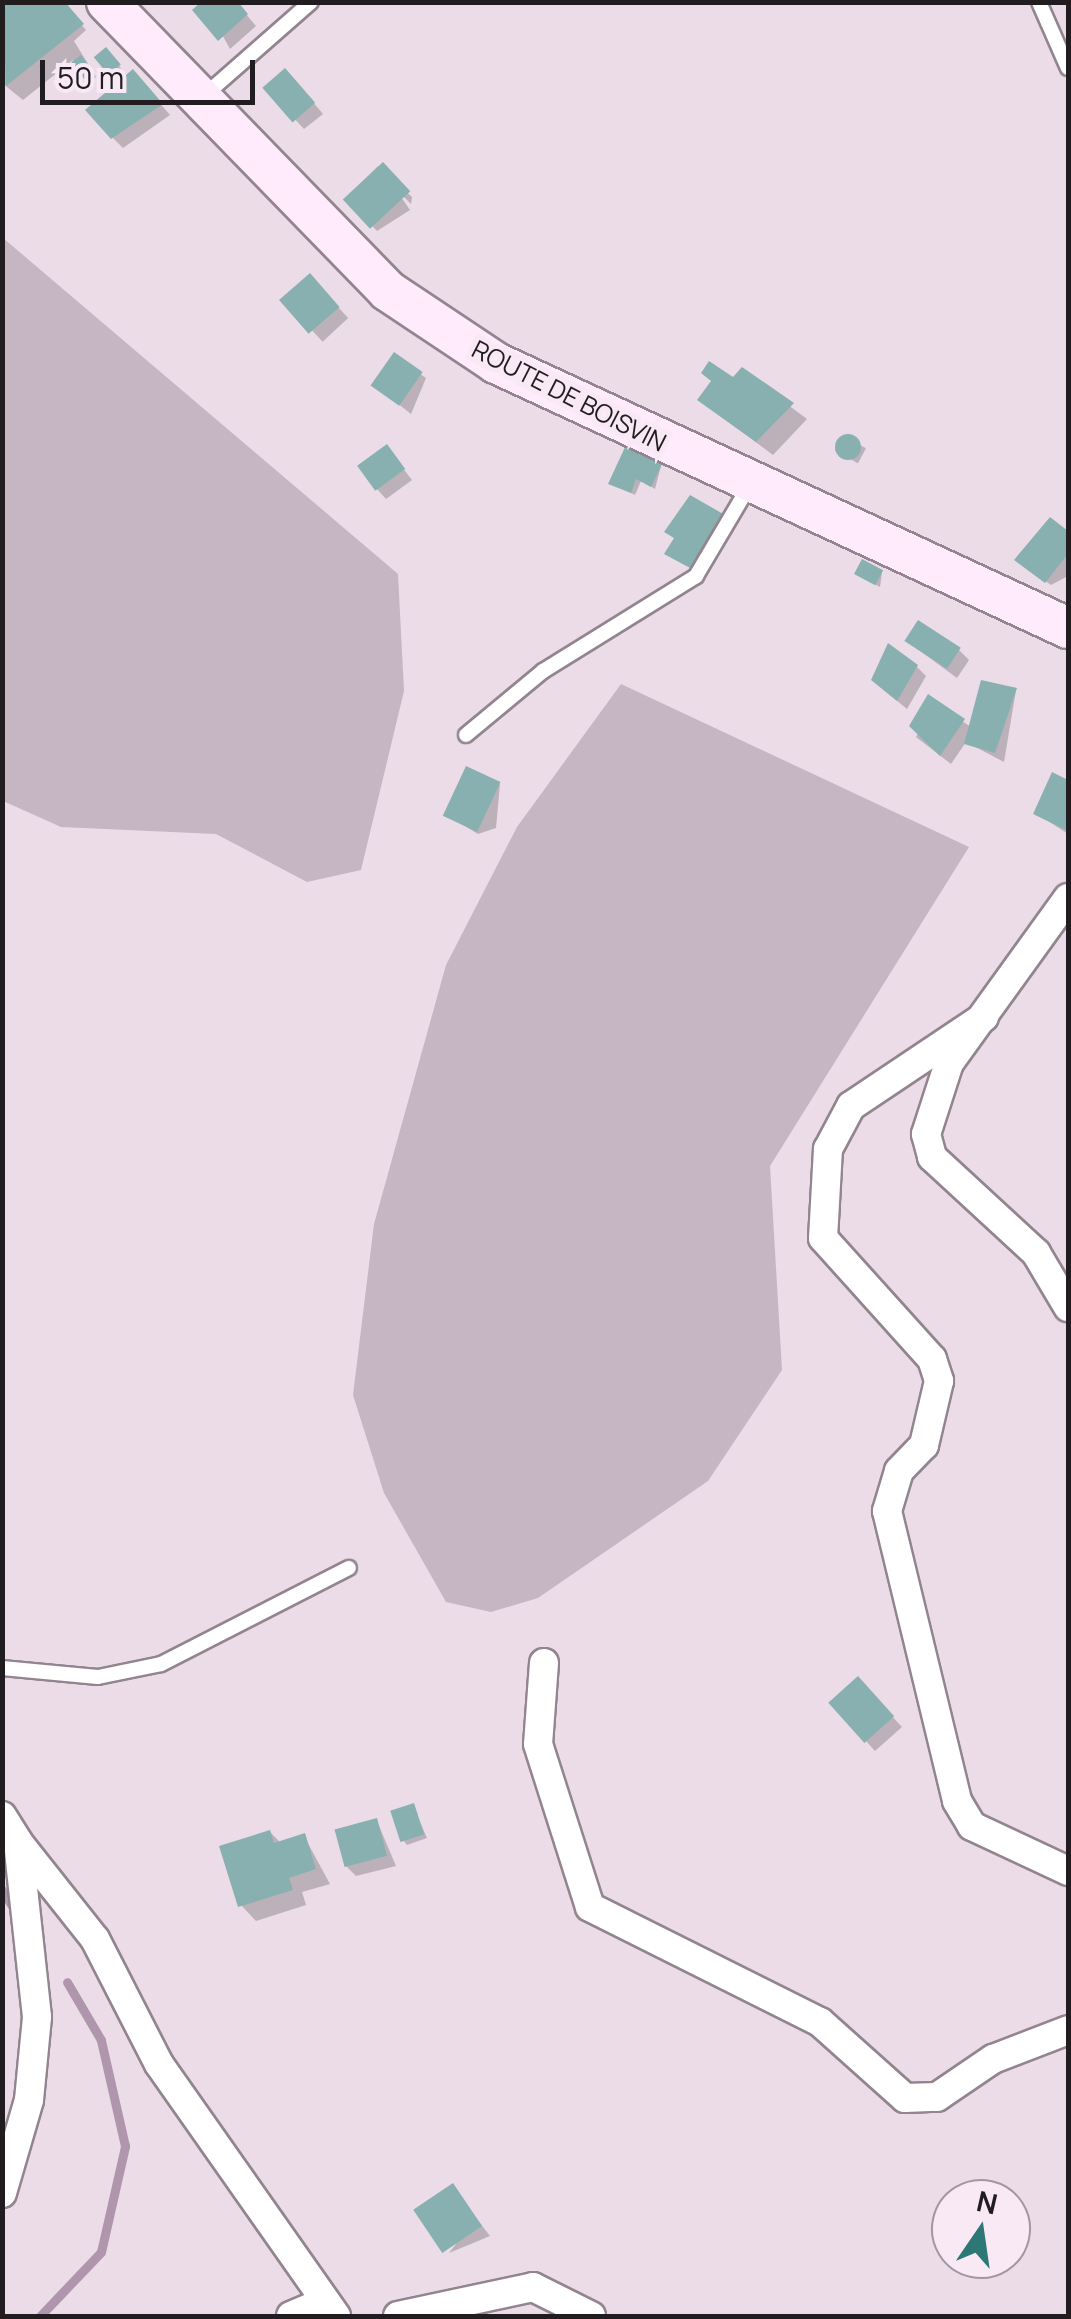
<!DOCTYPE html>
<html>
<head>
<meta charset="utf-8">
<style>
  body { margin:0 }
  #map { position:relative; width:1071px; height:2319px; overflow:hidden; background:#ebdce8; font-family:Manrope,sans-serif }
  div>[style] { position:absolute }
  .green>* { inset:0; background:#c6b5c3 }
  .shadow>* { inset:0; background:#0003; transform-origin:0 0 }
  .stream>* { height:9px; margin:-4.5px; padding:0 4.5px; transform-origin:4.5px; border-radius:4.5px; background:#b096ac }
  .building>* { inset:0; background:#88b0b0; transform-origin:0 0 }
  .round { border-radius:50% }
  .roads { filter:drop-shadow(2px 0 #92858f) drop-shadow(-2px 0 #92858f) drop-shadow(0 2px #92858f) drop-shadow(0 -2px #92858f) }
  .service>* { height:14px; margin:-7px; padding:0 7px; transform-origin:7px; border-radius:7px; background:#fff }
  .minor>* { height:28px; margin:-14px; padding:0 14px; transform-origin:14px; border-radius:14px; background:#fff }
  .secondary>* { height:40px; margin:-20px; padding:0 20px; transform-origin:20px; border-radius:20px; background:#ffebfc }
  span { translate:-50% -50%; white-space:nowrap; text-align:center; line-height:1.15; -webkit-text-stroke:10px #f8e9f5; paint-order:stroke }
  .street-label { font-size:25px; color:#211c20 }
  .frame { position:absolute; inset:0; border:5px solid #211c20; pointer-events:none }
  .north { position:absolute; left:931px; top:2179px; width:100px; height:100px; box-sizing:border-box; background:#f8e9f5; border:2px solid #a297a0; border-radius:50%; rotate:13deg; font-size:28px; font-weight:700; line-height:40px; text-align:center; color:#211c20 }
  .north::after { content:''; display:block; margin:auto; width:35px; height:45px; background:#2d7777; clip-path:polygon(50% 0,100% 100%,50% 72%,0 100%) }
  .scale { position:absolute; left:40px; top:60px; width:215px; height:45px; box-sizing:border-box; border:5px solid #211c20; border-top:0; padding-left:12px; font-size:30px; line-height:35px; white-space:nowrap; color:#211c20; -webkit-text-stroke:8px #f8e9f5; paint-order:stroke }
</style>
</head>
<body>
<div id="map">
  <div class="green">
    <div style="clip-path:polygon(3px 238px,398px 574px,404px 691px,361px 870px,307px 882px,216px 834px,61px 827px,3px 801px)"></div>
    <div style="clip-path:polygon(621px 684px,969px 847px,770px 1166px,782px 1370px,708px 1481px,538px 1598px,491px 1612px,446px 1602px,384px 1493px,353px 1395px,374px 1224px,446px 965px,517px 827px)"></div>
  </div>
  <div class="shadow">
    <div style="clip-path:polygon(2px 2px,65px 5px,86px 30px,74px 41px,96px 77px,90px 82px,73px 60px,23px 100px,2px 83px)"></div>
    <div style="clip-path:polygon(236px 2px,256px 26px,230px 49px,212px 16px)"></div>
    <div style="clip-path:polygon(110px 54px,123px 71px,114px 77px,110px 73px)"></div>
    <div style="clip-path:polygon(133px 72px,170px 115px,123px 148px,113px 138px)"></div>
    <div style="clip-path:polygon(295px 81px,323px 114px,304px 129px,266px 88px)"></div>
    <div style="clip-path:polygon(378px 166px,412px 197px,411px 204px,395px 188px,410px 210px,377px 231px,346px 199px)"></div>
    <div style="left:310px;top:277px;width:56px;height:35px;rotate:47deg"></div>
    <div style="clip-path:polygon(402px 361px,426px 378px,411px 414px,374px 385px)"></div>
    <div style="clip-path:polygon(740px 369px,807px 419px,773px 455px,704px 404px,714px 382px,734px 381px)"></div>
    <div style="left:843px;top:436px;width:26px;height:17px;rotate:28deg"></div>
    <div style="clip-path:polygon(387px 448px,412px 480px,386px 499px,377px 489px)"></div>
    <div style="clip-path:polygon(661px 466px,655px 489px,641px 481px,635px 495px,611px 483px)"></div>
    <div style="clip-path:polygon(1050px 520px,1068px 534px,1068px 576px,1051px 585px,1021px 564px)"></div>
    <div style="clip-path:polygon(882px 572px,880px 587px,863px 578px)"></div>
    <div style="clip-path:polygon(908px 642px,959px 650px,969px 660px,957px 678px)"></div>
    <div style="clip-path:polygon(916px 666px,926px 676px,907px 709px,884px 690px)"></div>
    <div style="clip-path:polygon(1016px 690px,1004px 762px,966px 742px,951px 764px,916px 737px,934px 703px,971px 727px)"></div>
    <div style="clip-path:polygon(1053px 776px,1068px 783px,1068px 834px,1036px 813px)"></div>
    <div style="clip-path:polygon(500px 784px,496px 828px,478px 834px,447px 815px)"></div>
    <div style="clip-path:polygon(867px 1689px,902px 1727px,875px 1751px,866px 1741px)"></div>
    <div style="clip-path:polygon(413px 1806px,427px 1838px,407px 1845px,403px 1840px)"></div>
    <div style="clip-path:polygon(377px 1821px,396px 1866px,356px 1876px,346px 1866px)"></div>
    <div style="clip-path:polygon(270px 1832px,281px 1843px,304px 1836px,330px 1884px,302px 1892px,306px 1905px,256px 1921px,241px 1905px)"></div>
    <div style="clip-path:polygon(452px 2187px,490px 2236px,449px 2253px,456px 2244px)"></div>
  </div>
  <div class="stream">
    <div style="left:2px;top:1890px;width:25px;rotate:58deg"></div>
    <div style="left:40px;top:2316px;width:88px;rotate:-46.4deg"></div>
    <div style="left:101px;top:2252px;width:109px;rotate:-77.2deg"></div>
    <div style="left:125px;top:2146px;width:109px;rotate:-102.8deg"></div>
    <div style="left:101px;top:2040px;width:67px;rotate:-120.4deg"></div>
  </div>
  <div class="building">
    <div style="clip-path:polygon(2px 2px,65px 2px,84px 24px,6px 86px)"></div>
    <div style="clip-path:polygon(201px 2px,238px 2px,248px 14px,218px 41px,192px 10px)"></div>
    <div style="left:106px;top:47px;width:23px;height:16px;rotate:50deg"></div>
    <div style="left:81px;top:55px;width:21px;height:12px;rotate:53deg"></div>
    <div style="left:285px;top:68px;width:46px;height:30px;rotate:49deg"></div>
    <div style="clip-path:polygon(133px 69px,163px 104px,111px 139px,85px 110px)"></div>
    <div style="left:383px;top:162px;width:40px;height:55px;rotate:47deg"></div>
    <div style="left:310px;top:273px;width:45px;height:41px;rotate:49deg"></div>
    <div style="left:394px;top:352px;width:35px;height:41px;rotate:35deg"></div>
    <div style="clip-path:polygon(709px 361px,733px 377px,742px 367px,794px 403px,756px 442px,697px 400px,711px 381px,701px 373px)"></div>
    <div class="round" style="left:835px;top:434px;width:26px;height:26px"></div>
    <div style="left:387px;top:444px;width:31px;height:37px;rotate:54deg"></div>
    <div style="clip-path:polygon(626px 445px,662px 464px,651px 487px,636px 479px,631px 493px,608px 484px)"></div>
    <div style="clip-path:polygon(690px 495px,725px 515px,692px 569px,664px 554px,674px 538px,664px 532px)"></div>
    <div style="clip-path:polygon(1050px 517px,1068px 531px,1068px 554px,1045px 583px,1014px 560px)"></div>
    <div style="left:862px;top:559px;width:24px;height:17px;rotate:28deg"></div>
    <div style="left:918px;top:620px;width:51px;height:25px;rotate:33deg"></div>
    <div style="clip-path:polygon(888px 643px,918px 665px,897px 701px,871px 680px)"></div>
    <div style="clip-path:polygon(981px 680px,1017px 688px,995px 753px,964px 744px)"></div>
    <div style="clip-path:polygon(928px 694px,965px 719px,940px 756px,909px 726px)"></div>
    <div style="left:466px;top:766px;width:38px;height:55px;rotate:25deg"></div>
    <div style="clip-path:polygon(1052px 772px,1068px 780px,1068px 831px,1033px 814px)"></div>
    <div style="left:858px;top:1676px;width:54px;height:40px;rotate:48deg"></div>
    <div style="left:414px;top:1803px;width:33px;height:25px;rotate:72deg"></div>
    <div style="left:377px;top:1818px;width:39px;height:44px;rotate:75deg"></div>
    <div style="clip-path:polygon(270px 1830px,274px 1843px,305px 1833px,316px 1869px,289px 1878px,293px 1890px,238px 1907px,219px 1846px)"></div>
    <div style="left:453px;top:2183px;width:52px;height:48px;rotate:56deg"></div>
  </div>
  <div class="roads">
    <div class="service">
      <div style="left:1039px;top:2px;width:72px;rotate:66.3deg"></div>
      <div style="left:205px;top:95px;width:141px;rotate:-41.3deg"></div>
      <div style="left:466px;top:735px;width:100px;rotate:-39.7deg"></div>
      <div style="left:543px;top:671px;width:180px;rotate:-31.8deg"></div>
      <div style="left:696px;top:576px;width:108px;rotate:-59.4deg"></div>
      <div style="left:2px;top:1668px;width:96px;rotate:5.4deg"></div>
      <div style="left:98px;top:1677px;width:64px;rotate:-11.7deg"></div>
      <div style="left:161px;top:1664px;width:211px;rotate:-27.1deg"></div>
    </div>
    <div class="minor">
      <div style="left:1068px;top:898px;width:203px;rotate:125.8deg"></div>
      <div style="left:949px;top:1063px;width:75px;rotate:107.9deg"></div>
      <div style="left:926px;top:1134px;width:24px;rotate:75deg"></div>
      <div style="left:932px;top:1157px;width:142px;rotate:42.7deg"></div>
      <div style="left:1036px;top:1253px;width:63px;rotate:59.3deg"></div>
      <div style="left:984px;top:1017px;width:160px;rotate:146.2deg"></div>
      <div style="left:851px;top:1106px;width:49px;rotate:118.1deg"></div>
      <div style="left:828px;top:1149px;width:89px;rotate:93.2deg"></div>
      <div style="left:823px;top:1238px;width:163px;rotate:48deg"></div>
      <div style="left:932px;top:1359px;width:23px;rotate:72deg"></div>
      <div style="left:939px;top:1381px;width:66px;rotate:103.2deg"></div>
      <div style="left:924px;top:1445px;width:36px;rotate:134deg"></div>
      <div style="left:899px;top:1471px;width:42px;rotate:106.7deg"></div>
      <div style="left:887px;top:1511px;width:298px;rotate:76.4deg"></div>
      <div style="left:957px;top:1801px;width:29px;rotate:59deg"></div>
      <div style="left:972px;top:1826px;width:106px;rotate:25.1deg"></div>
      <div style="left:544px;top:1663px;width:81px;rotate:94.2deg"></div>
      <div style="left:538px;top:1744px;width:171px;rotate:72.3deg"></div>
      <div style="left:590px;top:1907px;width:257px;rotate:26.6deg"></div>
      <div style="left:820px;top:2022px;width:114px;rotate:41.8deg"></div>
      <div style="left:905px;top:2098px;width:32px;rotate:-2deg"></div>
      <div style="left:937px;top:2097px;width:68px;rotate:-34.2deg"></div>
      <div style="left:993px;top:2059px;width:80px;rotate:-21.1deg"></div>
      <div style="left:2px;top:1816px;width:31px;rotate:58deg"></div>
      <div style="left:18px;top:1842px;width:176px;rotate:83.8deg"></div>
      <div style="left:37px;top:2017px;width:83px;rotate:95.5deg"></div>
      <div style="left:29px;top:2100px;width:97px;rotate:106.2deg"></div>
      <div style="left:18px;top:1842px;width:124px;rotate:51.6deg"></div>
      <div style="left:95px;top:1939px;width:140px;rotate:62.9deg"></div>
      <div style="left:159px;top:2064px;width:308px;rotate:54.9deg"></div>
      <div style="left:291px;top:2316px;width:34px;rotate:-23deg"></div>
      <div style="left:398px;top:2316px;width:138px;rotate:-12.1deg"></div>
      <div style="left:533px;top:2287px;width:65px;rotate:26.6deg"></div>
    </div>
    <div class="secondary">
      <div style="left:107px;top:2px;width:403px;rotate:45.8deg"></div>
      <div style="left:388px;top:291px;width:130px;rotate:33.7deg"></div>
      <div style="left:496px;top:363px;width:630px;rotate:24.86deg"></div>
    </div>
  </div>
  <div class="street-label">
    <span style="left:569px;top:396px;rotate:27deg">ROUTE DE BOISVIN</span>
  </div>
  <div class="frame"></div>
  <div class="north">N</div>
  <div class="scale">50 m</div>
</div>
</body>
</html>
